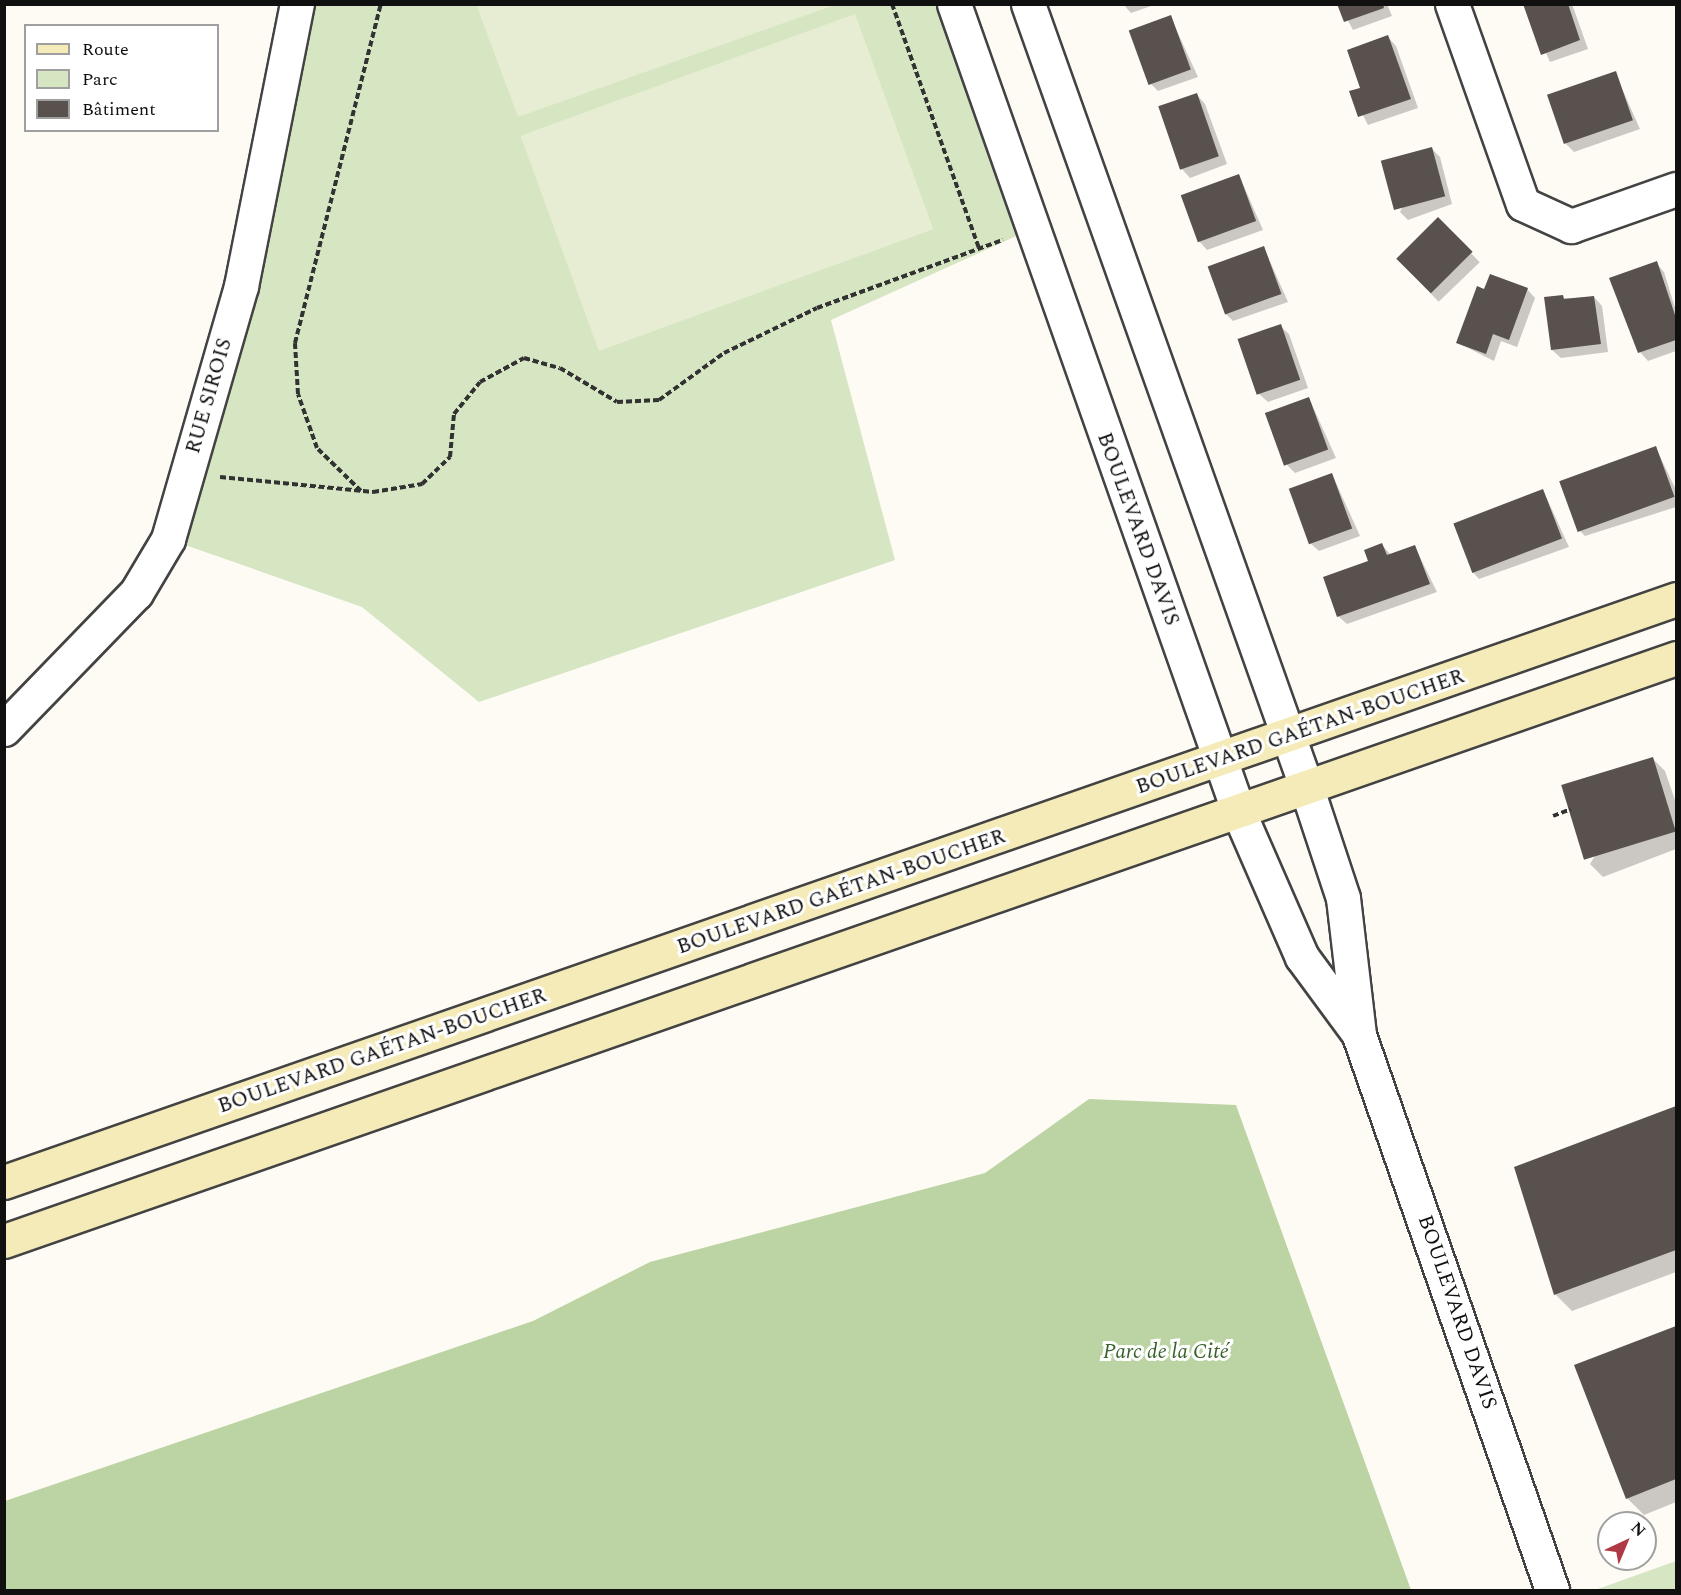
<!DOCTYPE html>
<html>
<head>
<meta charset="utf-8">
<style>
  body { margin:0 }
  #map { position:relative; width:1681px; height:1595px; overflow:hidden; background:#fefbf5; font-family:Spectral,serif }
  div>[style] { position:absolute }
  .green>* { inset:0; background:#d6e5c2 }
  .forest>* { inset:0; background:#bcd4a3 }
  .pitch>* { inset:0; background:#e6edd3; transform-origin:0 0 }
  .shadow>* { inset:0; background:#0003; transform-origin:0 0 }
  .building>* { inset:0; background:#58514e; transform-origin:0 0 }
  .path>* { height:4px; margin-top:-2px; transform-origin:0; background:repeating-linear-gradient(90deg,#323232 0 6px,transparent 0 9px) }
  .roads { filter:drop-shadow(2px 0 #434343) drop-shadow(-2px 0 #434343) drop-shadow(0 2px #434343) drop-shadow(0 -2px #434343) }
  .minor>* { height:33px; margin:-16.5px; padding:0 16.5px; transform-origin:16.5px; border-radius:16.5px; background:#fff }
  .tertiary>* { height:33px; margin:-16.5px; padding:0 16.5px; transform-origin:16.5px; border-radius:16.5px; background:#fff }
  .secondary>* { height:33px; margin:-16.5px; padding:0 16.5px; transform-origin:16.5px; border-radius:16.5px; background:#f5ebb9 }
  span { translate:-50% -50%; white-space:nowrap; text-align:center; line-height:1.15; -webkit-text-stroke:6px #fff; paint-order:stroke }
  .street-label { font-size:21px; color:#101010 }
  .park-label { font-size:21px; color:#376128; font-style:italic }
  .frame { position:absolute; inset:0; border:6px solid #101010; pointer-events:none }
  .legend { position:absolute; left:24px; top:24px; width:195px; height:108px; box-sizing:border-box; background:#fff; border:2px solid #9f9f9f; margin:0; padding:8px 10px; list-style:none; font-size:18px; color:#101010 }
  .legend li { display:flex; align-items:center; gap:12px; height:30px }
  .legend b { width:30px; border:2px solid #9f9f9f }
  .north { position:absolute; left:1597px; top:1511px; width:60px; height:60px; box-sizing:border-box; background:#fff; border:2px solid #9f9f9f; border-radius:50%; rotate:44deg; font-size:16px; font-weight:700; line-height:24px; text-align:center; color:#101010 }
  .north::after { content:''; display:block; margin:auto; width:21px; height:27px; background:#b03946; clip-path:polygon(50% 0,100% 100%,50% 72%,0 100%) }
</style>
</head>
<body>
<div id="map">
  <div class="green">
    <div style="clip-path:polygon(297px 5px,954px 5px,1032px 229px,831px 320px,895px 560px,479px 702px,362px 607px,168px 539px)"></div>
    <div style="clip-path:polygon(1676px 1561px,1676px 1590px,1595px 1590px)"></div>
  </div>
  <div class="forest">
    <div style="clip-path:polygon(1089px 1099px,1236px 1105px,1411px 1590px,5px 1590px,5px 1501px,533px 1321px,650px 1262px,985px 1173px)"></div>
  </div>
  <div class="pitch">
    <div style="clip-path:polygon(476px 4px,835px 4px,835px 5px,518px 117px)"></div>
    <div style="left:855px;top:14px;width:229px;height:356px;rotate:70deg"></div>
  </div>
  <div class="shadow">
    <div style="clip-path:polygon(1123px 4px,1157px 4px,1131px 13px)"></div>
    <div style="clip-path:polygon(1339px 4px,1387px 4px,1392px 16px,1353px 30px)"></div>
    <div style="clip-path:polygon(1524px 4px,1572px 4px,1588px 49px,1550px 62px)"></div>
    <div style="clip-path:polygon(1170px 16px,1198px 77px,1158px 91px,1150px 83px)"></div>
    <div style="clip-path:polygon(1388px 37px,1396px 46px,1418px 108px,1368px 125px,1351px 92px,1362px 89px)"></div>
    <div style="clip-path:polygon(1615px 73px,1640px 129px,1574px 152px,1566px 144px)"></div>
    <div style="clip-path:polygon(1197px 95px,1205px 104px,1227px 164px,1190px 178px,1182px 169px)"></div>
    <div style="clip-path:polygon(1432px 149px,1440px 157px,1452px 204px,1408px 220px,1400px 212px)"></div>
    <div style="clip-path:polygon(1239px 175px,1263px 230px,1207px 250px,1199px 241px)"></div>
    <div style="left:1438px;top:219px;width:60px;height:57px;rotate:46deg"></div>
    <div style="clip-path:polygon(1264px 248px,1288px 302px,1233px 321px,1225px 313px)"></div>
    <div style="clip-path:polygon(1656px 263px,1664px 272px,1676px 311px,1676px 351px,1648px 361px,1640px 352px)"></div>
    <div style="clip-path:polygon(1527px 289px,1535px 298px,1517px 347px,1501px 341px,1494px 361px,1458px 343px,1485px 291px)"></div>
    <div style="clip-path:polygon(1594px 297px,1602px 306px,1608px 352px,1561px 358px,1552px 350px,1546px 299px)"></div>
    <div style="clip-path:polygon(1280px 326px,1289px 334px,1308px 388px,1268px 402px,1259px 394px)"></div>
    <div style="clip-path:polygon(1309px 398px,1336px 458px,1295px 473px,1287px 465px)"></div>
    <div style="clip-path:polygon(1656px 448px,1676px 490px,1676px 507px,1585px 536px,1577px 528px)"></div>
    <div style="clip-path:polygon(1332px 474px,1360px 536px,1319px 551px,1310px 543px)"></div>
    <div style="clip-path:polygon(1543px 490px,1569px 547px,1479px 579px,1471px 570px)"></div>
    <div style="clip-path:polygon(1382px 545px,1391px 555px,1415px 547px,1437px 592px,1347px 624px,1338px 616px)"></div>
    <div style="clip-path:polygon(1653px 759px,1665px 771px,1676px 803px,1676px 849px,1603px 877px,1590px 864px)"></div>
    <div style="clip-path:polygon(1676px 1107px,1676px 1272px,1572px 1311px,1555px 1294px,1516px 1168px)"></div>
    <div style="clip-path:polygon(1676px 1328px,1676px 1502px,1644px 1515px,1627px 1498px,1576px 1366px)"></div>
  </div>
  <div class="building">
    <div style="clip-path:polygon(1337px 4px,1383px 4px,1384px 8px,1344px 22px)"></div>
    <div style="clip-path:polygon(1523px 4px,1568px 4px,1580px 40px,1541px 55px)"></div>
    <div style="left:1171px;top:15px;width:58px;height:45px;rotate:70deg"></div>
    <div style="clip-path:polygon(1388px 35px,1411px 99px,1358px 117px,1349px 91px,1360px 88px,1347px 50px)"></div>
    <div style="left:1616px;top:71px;width:52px;height:73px;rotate:71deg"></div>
    <div style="left:1197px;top:93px;width:67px;height:41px;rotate:71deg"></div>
    <div style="left:1432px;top:147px;width:51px;height:53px;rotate:75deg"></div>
    <div style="left:1239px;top:174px;width:50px;height:62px;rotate:70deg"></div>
    <div style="left:1438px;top:217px;width:49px;height:59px;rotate:45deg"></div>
    <div style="left:1264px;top:246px;width:51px;height:60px;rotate:70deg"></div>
    <div style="clip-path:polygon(1657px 261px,1676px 318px,1676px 340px,1638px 353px,1609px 278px)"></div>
    <div style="clip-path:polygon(1490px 274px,1528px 288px,1509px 340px,1493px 334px,1486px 354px,1456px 343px,1477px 286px,1484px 289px)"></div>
    <div style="clip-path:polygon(1563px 295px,1564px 299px,1594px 296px,1601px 344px,1551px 350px,1544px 297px)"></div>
    <div style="left:1281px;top:324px;width:59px;height:46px;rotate:71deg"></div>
    <div style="left:1309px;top:397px;width:56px;height:47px;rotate:70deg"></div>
    <div style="left:1656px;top:446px;width:54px;height:103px;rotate:70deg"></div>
    <div style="left:1332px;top:473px;width:59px;height:46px;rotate:70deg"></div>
    <div style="left:1543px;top:489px;width:53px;height:96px;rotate:69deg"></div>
    <div style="clip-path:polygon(1382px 543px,1387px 555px,1415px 545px,1430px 584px,1337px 617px,1323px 577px,1368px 561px,1364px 550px)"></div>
    <div style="left:1653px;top:757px;width:78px;height:96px;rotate:73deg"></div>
    <div style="clip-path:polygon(1676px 1106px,1676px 1250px,1554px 1295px,1514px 1167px)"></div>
    <div style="clip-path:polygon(1676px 1326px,1676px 1479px,1626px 1499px,1574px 1365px)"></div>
  </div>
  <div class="path">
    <div style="left:892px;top:4px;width:260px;rotate:70.4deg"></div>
    <div style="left:220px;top:477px;width:154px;rotate:5.6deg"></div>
    <div style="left:373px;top:492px;width:50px;rotate:-9.3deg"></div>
    <div style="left:422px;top:484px;width:39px;rotate:-44deg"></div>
    <div style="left:450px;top:457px;width:43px;rotate:-84.7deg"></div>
    <div style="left:454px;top:414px;width:41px;rotate:-50.9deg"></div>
    <div style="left:480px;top:382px;width:50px;rotate:-28.6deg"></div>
    <div style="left:524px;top:358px;width:37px;rotate:16deg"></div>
    <div style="left:560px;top:368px;width:66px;rotate:30.8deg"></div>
    <div style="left:617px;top:402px;width:42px;rotate:-2.7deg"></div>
    <div style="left:659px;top:400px;width:80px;rotate:-35.9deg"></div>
    <div style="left:724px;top:353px;width:103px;rotate:-25.8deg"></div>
    <div style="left:817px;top:308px;width:198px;rotate:-20.1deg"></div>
    <div style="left:361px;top:491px;width:62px;rotate:-135.7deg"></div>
    <div style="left:317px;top:448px;width:57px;rotate:-109.4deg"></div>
    <div style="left:298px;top:394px;width:51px;rotate:-93.4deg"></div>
    <div style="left:295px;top:343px;width:350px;rotate:-75.8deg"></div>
    <div style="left:1553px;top:816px;width:19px;rotate:-21deg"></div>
  </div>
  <div class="roads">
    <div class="minor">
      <div style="left:1452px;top:4px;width:212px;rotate:70.5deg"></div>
      <div style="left:1523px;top:204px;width:53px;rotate:24.6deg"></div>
      <div style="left:1571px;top:226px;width:111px;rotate:-19.4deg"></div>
      <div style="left:4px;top:729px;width:190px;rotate:-45.9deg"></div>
      <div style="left:136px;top:593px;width:63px;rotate:-59.3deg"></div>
      <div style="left:168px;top:539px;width:263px;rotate:-73.9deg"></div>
      <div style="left:241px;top:286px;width:288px;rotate:-78.8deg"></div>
      <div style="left:1306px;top:786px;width:118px;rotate:71.7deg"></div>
      <div style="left:1343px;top:898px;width:138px;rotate:83.3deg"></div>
      <div style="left:1359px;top:1035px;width:588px;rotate:70.82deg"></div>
      <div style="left:1239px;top:813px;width:157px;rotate:66.4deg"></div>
      <div style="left:1302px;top:957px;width:94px;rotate:53.6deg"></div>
    </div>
    <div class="tertiary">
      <div style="left:954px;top:4px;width:858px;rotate:70.59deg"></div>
      <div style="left:1028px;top:4px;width:830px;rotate:70.43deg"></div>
    </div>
    <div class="secondary">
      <div style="left:4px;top:1182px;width:1771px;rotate:-19.22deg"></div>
      <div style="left:4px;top:1241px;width:1771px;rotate:-19.22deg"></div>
    </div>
  </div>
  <div class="street-label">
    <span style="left:209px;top:396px;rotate:-74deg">RUE SIROIS</span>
    <span style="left:1138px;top:529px;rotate:70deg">BOULEVARD DAVIS</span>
    <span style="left:1300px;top:732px;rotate:-19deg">BOULEVARD GAÉTAN-BOUCHER</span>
    <span style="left:841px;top:892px;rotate:-19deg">BOULEVARD GAÉTAN-BOUCHER</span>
    <span style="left:382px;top:1051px;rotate:-19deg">BOULEVARD GAÉTAN-BOUCHER</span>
    <span style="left:1457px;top:1312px;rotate:71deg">BOULEVARD DAVIS</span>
  </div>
  <div class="park-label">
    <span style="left:1166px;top:1352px">Parc de la Cité</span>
  </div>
  <div class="frame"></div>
  <ul class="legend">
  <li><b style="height:8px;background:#f5ebb9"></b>Route</li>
  <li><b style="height:16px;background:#d6e5c2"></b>Parc</li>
  <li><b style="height:16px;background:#58514e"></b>Bâtiment</li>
  </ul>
  <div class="north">N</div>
</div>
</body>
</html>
